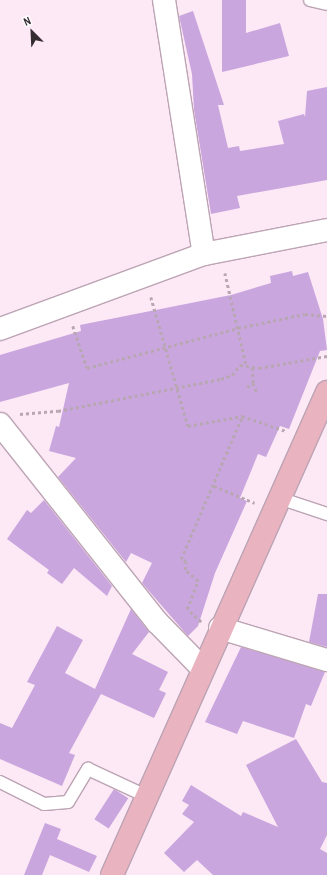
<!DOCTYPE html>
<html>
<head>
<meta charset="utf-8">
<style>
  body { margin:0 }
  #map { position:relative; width:327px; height:875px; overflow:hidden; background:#fde8f5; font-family:"Archivo Narrow",sans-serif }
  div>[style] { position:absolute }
  .building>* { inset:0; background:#c9a6de; transform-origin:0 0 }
  .path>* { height:2.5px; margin-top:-1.25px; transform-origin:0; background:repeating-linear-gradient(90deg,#b8a7b2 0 3px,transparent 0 6px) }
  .roads { filter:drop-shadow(1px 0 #bca4b4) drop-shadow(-1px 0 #bca4b4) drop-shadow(0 1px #bca4b4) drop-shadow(0 -1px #bca4b4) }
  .lane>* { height:12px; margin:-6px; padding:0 6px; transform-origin:6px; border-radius:6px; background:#fff }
  .street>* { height:22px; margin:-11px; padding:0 11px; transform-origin:11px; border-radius:11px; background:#fff }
  .secondary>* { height:22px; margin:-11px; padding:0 11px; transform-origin:11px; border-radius:11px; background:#fff }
  .primary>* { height:22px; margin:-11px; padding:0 11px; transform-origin:11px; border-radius:11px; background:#e9b3c0 }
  span { translate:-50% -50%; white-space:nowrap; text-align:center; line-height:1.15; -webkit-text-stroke:3.5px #fcfcfc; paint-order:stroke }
  .north { position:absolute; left:12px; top:12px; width:40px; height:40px; -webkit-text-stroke:3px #fcfcfc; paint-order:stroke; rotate:336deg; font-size:11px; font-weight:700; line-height:16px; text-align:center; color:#352c32 }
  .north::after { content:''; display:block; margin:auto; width:14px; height:18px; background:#352c32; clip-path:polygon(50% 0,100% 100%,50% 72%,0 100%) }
</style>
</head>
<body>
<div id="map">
  <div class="building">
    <div style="clip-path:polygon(222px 0,246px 0,246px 33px,280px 23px,289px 56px,222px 72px)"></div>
    <div style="clip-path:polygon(193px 11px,224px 105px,218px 105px,228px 148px,239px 146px,240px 151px,284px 144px,278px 121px,304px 114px,305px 117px,307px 91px,327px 87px,327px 180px,237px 196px,240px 208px,211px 214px,194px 110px,192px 74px,179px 16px)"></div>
    <div style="clip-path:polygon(292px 271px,293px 276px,308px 272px,323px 319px,327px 350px,320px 351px,289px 429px,280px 426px,266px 457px,258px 454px,240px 498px,247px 501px,215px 573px,198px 626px,188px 636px,142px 583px,152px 563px,131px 553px,126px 562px,58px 477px,76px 458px,49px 451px,56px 426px,59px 427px,69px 383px,0 402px,0 355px,81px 331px,80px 325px,231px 295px,271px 283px,270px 276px)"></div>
    <div style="clip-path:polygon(44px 500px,112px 586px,107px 596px,74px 568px,62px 584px,47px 573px,49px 570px,7px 539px,27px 510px,31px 513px)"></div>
    <div style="clip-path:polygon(318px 594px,327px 594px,327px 647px,309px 642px)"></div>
    <div style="clip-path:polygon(131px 609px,149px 632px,132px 654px,168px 672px,159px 690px,166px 693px,154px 718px,101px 694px,69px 753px,75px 755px,62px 786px,0 759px,0 723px,12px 728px,35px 685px,27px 682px,57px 626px,83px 640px,65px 673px,95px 689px)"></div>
    <div style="clip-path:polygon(241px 647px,325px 672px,311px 706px,306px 704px,294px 738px,243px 721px,237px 734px,205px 722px)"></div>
    <div style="clip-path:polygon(296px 739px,322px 782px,327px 783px,327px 835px,320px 849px,327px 853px,327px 875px,213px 875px,197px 860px,184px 872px,164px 853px,194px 822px,182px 814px,189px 805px,182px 801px,191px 785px,241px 816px,243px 812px,278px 827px,246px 765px)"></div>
    <div style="left:114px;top:789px;width:17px;height:36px;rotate:33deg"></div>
    <div style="clip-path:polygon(45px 823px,61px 829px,57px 839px,97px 856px,89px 872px,50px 855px,42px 875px,24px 875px)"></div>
  </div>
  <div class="path">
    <div style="left:225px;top:273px;width:93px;rotate:77deg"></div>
    <div style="left:151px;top:297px;width:134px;rotate:74deg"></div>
    <div style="left:188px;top:426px;width:55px;rotate:-10.5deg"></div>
    <div style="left:242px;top:416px;width:46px;rotate:18.8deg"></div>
    <div style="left:73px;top:326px;width:44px;rotate:71.6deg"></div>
    <div style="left:87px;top:368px;width:156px;rotate:-14.8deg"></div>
    <div style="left:238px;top:328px;width:68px;rotate:-11.8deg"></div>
    <div style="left:305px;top:314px;width:22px;rotate:5deg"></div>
    <div style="left:253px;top:383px;width:11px;rotate:68deg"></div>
    <div style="left:247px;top:387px;width:7px;rotate:-34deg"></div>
    <div style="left:253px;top:383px;width:15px;rotate:-94deg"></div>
    <div style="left:20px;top:414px;width:38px;rotate:-5deg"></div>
    <div style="left:58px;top:411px;width:166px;rotate:-11.1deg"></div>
    <div style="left:221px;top:379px;width:12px;rotate:-20deg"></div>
    <div style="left:232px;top:375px;width:13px;rotate:-51deg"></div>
    <div style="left:240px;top:365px;width:19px;rotate:9deg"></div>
    <div style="left:259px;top:368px;width:69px;rotate:-10deg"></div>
    <div style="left:214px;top:486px;width:44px;rotate:22.5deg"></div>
    <div style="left:201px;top:622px;width:19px;rotate:-137deg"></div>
    <div style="left:187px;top:609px;width:30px;rotate:-69deg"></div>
    <div style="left:198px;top:581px;width:17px;rotate:-140deg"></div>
    <div style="left:185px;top:570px;width:8px;rotate:-83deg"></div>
    <div style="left:186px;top:562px;width:6px;rotate:-149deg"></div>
    <div style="left:181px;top:559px;width:155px;rotate:-66.8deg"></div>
  </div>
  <div class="roads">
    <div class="lane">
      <div style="left:310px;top:0;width:17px;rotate:13deg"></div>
      <div style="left:279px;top:498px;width:51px;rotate:18.4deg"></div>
      <div style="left:0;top:782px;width:49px;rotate:26.6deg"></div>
      <div style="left:44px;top:804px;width:24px;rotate:-5deg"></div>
      <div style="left:68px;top:802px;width:39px;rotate:-59deg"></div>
      <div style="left:88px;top:769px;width:64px;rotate:25deg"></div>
    </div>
    <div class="street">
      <div style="left:0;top:424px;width:253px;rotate:51.6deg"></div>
      <div style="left:157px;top:622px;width:64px;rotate:45.6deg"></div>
      <div style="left:220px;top:628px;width:112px;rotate:16.7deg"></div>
    </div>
    <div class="secondary">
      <div style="left:164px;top:0;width:257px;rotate:81.1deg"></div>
      <div style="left:0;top:329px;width:217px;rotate:-20.2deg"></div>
      <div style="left:204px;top:254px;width:125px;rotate:-11deg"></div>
    </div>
    <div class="primary">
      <div style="left:112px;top:875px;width:529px;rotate:-66deg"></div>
    </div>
  </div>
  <div class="north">N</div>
</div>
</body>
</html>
